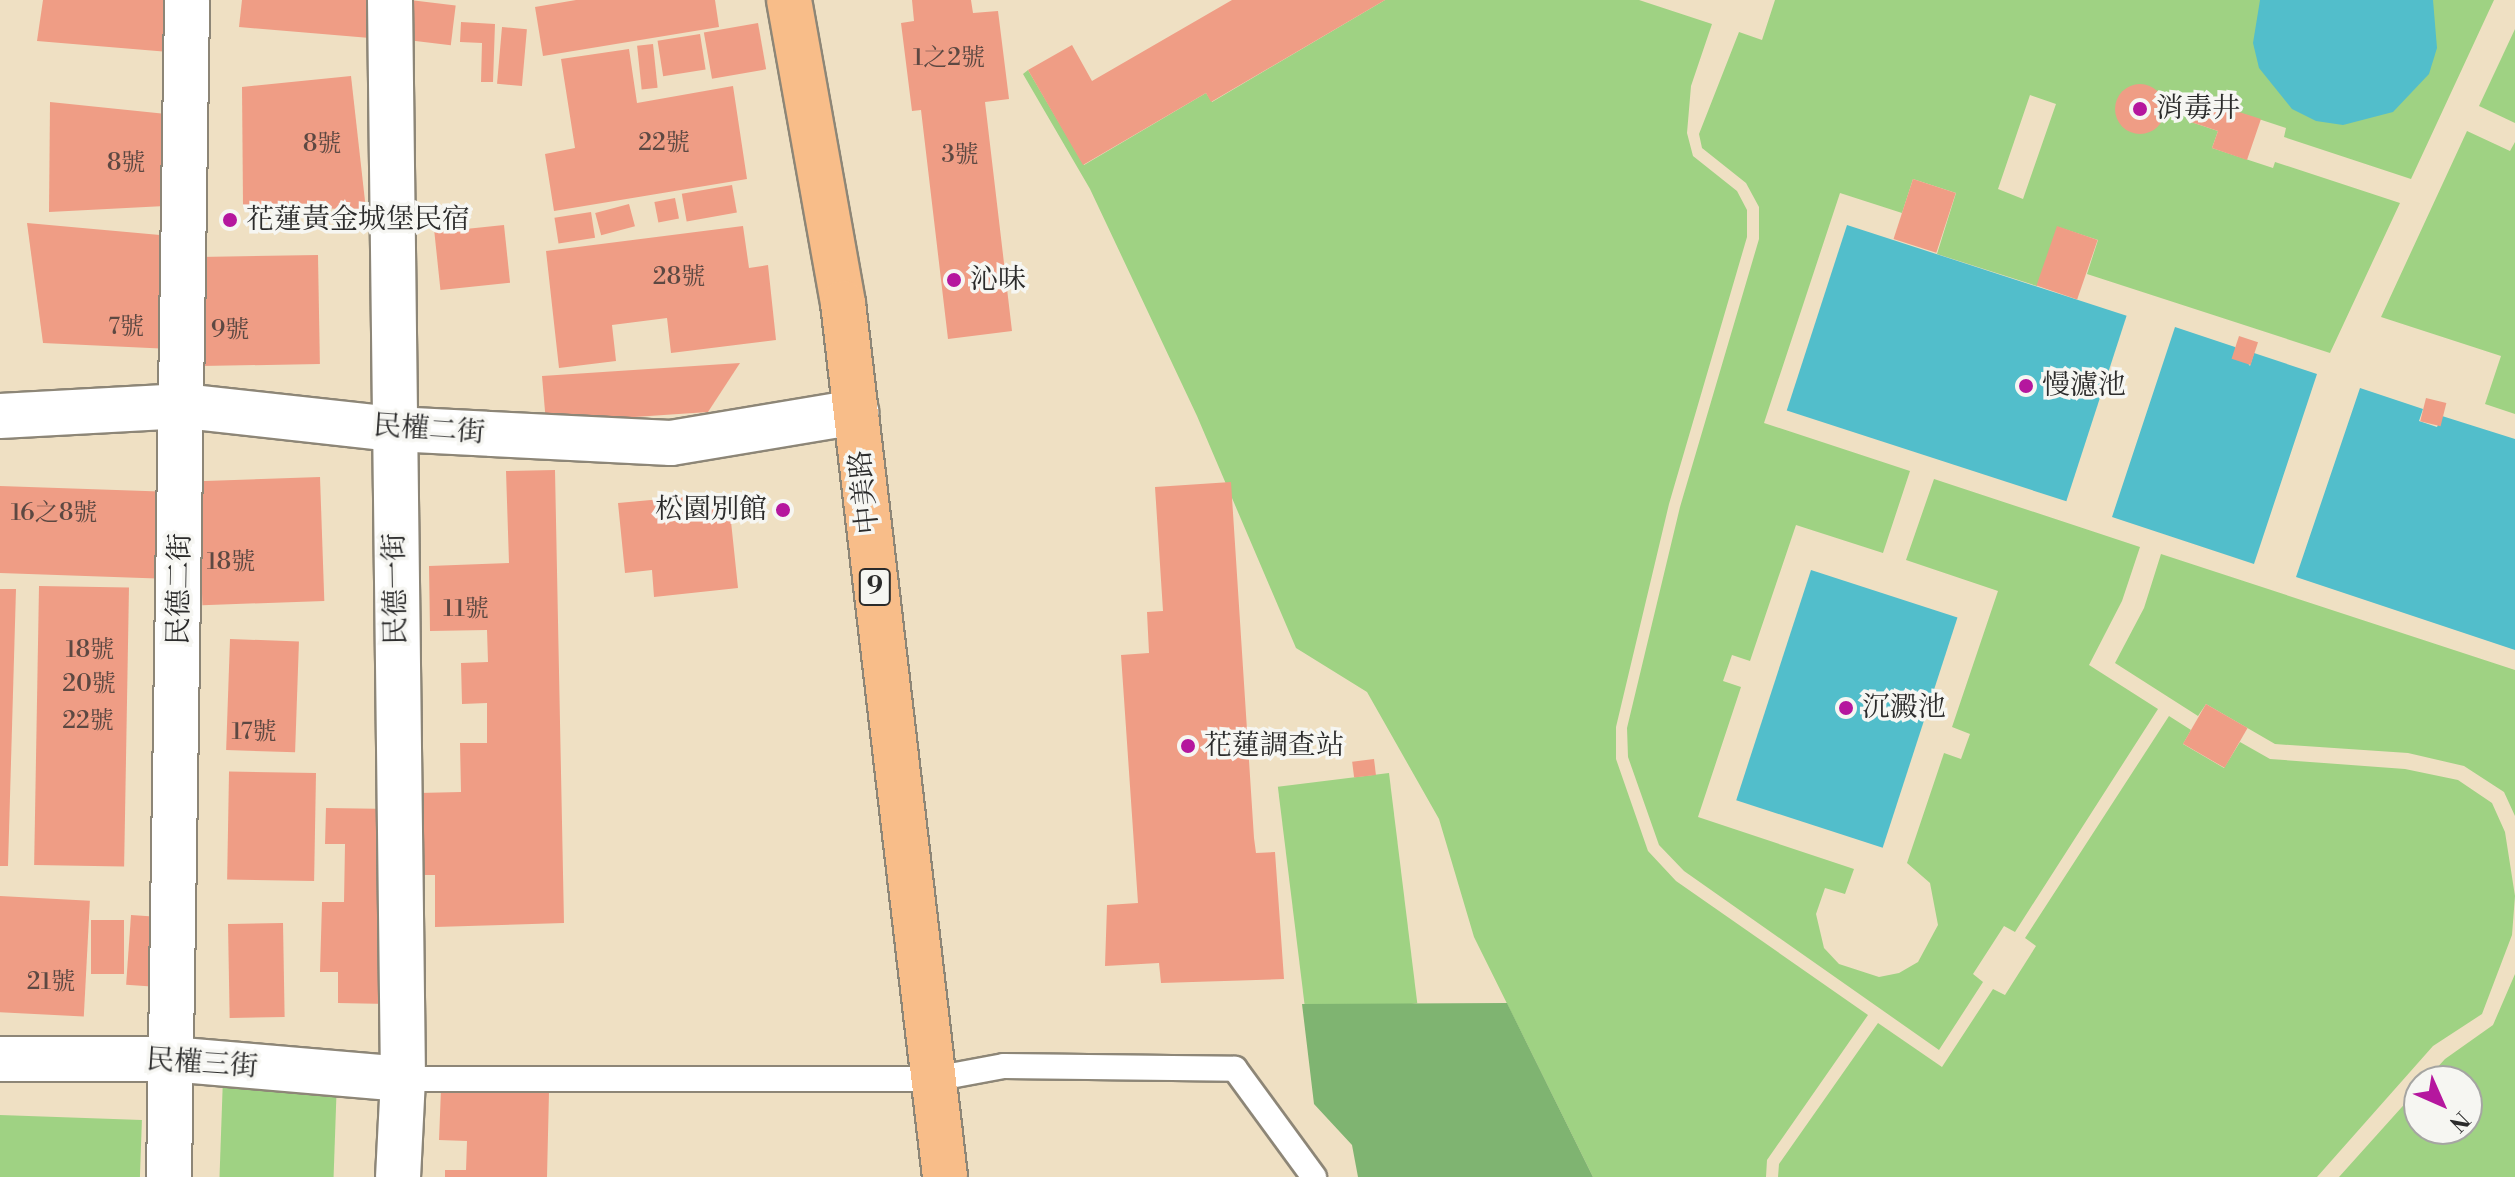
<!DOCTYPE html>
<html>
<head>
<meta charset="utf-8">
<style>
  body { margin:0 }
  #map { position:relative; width:2515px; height:1177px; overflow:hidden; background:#efe0c3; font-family:"Libre Bodoni","Noto Serif TC",serif }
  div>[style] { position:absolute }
  .green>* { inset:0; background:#9fd283; transform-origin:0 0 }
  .forest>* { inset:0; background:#7fb471 }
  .water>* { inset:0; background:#52becb; transform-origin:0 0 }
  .building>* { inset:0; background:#ef9d85; transform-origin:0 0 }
  .round { border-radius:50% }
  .roads { filter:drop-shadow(2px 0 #8d8677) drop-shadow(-2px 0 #8d8677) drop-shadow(0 2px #8d8677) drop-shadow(0 -2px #8d8677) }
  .service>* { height:24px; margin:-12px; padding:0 12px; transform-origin:12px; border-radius:12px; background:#fff }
  .minor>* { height:44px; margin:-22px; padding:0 22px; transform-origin:22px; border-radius:22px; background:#fff }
  .primary>* { height:44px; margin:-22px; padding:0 22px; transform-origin:22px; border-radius:22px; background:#f8bd89 }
  .dots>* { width:22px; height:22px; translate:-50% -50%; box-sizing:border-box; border:4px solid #f6f6f2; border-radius:50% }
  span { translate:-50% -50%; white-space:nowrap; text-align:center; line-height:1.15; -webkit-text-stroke:7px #f6f6f2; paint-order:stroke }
  .number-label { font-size:24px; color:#5c4842 }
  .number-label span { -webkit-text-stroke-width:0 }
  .shield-label span { padding:2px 6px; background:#f6f6f2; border:2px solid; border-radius:6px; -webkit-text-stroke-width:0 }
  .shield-label { font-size:26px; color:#2b2b2b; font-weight:700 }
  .poi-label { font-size:28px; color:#2b2b2b }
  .left { translate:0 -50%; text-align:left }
  .right { translate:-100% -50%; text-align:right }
  .street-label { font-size:28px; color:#2b2b2b }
  .north { position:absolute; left:2403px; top:1065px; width:80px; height:80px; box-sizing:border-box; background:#f6f6f2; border:2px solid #a5a5a2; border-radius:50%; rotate:135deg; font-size:22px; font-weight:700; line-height:32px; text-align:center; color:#2b2b2b }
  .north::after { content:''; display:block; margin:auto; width:28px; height:36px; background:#b5179e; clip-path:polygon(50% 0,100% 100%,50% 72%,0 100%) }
</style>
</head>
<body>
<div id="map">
  <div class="green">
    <div style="clip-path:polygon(1385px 0,1639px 0,1712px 24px,1691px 86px,1687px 133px,1693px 156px,1737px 191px,1747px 210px,1747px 237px,1669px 504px,1616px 727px,1616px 759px,1648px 851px,1676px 881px,1868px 1015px,1767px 1160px,1766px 1177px,1593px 1177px,1474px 937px,1439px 819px,1367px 692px,1296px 648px,1197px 416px,1090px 189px,1023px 74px,1028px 70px,1084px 165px,1206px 93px,1212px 102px)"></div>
    <div style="clip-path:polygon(evenodd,1775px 0,2494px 0,2411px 179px,2284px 137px,2286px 128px,2195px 98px,2188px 121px,2218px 131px,2212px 148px,2273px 168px,2275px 162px,2400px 203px,2330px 353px,2087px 274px,2098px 240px,2058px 227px,2037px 286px,1937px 254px,1956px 193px,1913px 179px,1902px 213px,1840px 193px,1764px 423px,1910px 471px,1883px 553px,1796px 525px,1750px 661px,1732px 655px,1723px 681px,1741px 687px,1698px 817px,1854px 869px,1845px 894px,1825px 888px,1816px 914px,1824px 948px,1839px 964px,1879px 977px,1899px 973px,1918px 962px,1938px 925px,1930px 883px,1907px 863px,1944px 753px,1961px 759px,1970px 734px,1952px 727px,1998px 591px,1906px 560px,1934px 479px,2140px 547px,2122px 601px,2089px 665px,2158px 709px,2015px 932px,2004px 926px,1973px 974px,1983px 982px,1939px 1050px,1684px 871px,1659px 845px,1628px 757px,1627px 728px,1680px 507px,1759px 239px,1759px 207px,1746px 183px,1702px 148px,1699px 134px,1739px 32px,1762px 40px,1775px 0,2030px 95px,2056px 104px,2023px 199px,1998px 189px,2030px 95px)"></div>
    <div style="clip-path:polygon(2515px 29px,2515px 123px,2479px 106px)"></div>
    <div style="clip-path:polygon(2467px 131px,2510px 151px,2515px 142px,2515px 414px,2485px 404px,2501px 356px,2381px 317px)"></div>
    <div style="clip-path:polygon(2161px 554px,2515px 670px,2515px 816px,2504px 792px,2464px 766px,2408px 753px,2275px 744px,2206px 704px,2198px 716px,2115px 663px,2144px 608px)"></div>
    <div style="clip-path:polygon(2169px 716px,2191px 730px,2183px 744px,2224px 768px,2240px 742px,2270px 759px,2405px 769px,2458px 780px,2492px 803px,2505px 832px,2515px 896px,2512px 935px,2482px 1014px,2433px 1046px,2317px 1177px,1778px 1177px,1779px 1164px,1878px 1023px,1942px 1067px,1993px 989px,2005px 995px,2036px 946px,2025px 938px)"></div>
    <div style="left:1389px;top:773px;width:232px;height:112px;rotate:83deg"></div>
    <div style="clip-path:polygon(2515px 974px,2515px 1177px,2339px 1177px,2419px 1088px,2419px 1129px,2467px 1129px,2467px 1081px,2425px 1081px,2445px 1059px,2493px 1025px)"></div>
    <div style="left:223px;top:1077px;width:114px;height:100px;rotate:2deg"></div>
    <div style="left:0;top:1115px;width:142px;height:62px;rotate:2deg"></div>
  </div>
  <div class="forest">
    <div style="clip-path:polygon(1507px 1003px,1593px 1177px,1358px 1177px,1352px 1145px,1314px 1104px,1302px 1004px)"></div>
  </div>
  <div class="water">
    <div style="clip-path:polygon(2260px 0,2433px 0,2437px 48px,2429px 74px,2393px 112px,2343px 125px,2316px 121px,2292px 109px,2259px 68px,2253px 43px)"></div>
    <div style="left:1847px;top:225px;width:294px;height:195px;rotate:18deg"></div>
    <div style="clip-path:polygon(2175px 327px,2235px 347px,2250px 366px,2254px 353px,2317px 374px,2254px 564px,2112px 517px)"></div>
    <div style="clip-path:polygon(2360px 388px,2423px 409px,2419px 421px,2437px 427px,2442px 416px,2515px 439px,2515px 650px,2296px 577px)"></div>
    <div style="left:1811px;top:570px;width:154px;height:242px;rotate:18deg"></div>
  </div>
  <div class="building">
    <div style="clip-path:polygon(43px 0,177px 0,169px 52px,37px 41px)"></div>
    <div style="clip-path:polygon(242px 0,371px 0,370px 38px,239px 27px)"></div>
    <div style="left:410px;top:0;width:46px;height:40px;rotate:7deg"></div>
    <div style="clip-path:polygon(576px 0,715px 0,719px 27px,543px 56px,535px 7px)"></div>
    <div style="clip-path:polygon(912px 0,971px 0,973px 13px,998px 11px,1009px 99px,985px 102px,1012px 331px,948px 339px,921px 110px,912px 111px,901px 23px,914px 21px)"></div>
    <div style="clip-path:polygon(1232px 0,1385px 0,1211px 102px,1206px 93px,1083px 165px,1028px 70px,1072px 45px,1092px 81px)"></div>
    <div style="clip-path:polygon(461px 22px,495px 24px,493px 82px,481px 82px,482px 43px,460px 42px)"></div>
    <div style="left:758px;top:23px;width:47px;height:55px;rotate:80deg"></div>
    <div style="left:502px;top:27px;width:25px;height:57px;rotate:5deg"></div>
    <div style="left:700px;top:34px;width:36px;height:43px;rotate:81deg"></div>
    <div style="left:653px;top:44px;width:44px;height:16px;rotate:84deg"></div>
    <div style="clip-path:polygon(629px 49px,637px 103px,733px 86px,747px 179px,554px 211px,545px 154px,575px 148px,561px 59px)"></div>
    <div style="clip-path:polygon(351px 76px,366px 210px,243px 205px,242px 87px)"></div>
    <div class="round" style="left:2115px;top:84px;width:50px;height:50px"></div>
    <div style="clip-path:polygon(2195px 98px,2261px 119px,2247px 160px,2212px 148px,2218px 131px,2188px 121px)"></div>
    <div style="clip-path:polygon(50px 102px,176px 115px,165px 206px,49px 212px)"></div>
    <div style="left:1913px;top:179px;width:45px;height:63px;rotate:18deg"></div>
    <div style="left:732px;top:185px;width:28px;height:51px;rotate:80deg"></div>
    <div style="left:675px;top:198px;width:21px;height:21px;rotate:79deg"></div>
    <div style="left:629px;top:204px;width:23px;height:35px;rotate:75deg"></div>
    <div style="left:591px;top:212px;width:26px;height:37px;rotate:81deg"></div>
    <div style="clip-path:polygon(27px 223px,171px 236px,171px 349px,43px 343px)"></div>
    <div style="left:504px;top:225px;width:58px;height:70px;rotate:84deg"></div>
    <div style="clip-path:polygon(743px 226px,749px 268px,768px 265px,776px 340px,671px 353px,667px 318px,612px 325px,616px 361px,559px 368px,546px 251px)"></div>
    <div style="left:2057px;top:226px;width:43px;height:63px;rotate:19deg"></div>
    <div style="left:318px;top:255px;width:109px;height:119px;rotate:89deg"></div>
    <div style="left:2239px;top:336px;width:20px;height:24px;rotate:18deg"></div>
    <div style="clip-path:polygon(740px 363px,708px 412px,546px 423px,542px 376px)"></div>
    <div style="left:2426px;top:398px;width:21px;height:24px;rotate:14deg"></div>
    <div style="clip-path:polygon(555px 470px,564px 923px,435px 927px,435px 875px,419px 875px,418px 793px,461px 792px,460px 743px,487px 743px,487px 703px,462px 704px,461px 663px,488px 662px,487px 630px,430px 631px,429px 566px,509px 563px,506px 471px)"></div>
    <div style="left:320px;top:477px;width:124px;height:122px;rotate:88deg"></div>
    <div style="clip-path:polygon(1231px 482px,1254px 838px,1256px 853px,1275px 852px,1284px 979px,1161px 983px,1159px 963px,1105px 966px,1107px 905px,1138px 903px,1121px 655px,1149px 653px,1147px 612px,1163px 611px,1155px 487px)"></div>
    <div style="left:0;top:486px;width:167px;height:87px;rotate:2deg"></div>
    <div style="clip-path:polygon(728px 493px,738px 588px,654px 597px,652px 570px,625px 573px,618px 503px)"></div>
    <div style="left:39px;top:586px;width:90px;height:279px;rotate:1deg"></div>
    <div style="clip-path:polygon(0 589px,16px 589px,8px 866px,0 866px)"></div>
    <div style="left:230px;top:639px;width:69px;height:111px;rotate:2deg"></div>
    <div style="left:2206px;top:704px;width:48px;height:46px;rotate:30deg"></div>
    <div style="left:1374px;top:759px;width:16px;height:22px;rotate:83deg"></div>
    <div style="left:316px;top:773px;width:108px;height:87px;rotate:91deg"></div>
    <div style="clip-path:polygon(326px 808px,393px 809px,388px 1004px,338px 1003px,338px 972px,320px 972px,322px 902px,344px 902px,345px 844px,325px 844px)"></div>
    <div style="left:0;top:896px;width:90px;height:116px;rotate:3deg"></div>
    <div style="left:131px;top:915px;width:40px;height:70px;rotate:4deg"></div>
    <div style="left:124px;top:920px;width:54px;height:33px;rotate:90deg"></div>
    <div style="left:283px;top:923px;width:94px;height:55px;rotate:89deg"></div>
    <div style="clip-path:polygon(441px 1089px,549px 1092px,547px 1177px,445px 1177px,445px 1170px,466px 1170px,467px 1141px,439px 1140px)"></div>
  </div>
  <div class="roads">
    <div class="service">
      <div style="left:403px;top:1079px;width:531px"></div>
      <div style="left:934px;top:1079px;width:71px;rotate:-10.5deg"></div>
      <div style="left:1004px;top:1066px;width:231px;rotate:0.7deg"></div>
      <div style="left:1235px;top:1069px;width:134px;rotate:53.8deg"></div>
    </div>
    <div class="minor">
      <div style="left:390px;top:0;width:1079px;rotate:89.31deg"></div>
      <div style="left:403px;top:1079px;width:98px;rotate:92.9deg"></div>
      <div style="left:0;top:416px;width:184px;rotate:-3.1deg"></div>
      <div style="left:184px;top:406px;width:211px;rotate:6.3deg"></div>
      <div style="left:394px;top:429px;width:277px;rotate:2.9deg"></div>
      <div style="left:671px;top:443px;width:188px;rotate:-9.5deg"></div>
      <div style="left:0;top:1059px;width:170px"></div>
      <div style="left:170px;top:1059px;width:234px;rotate:4.9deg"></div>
      <div style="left:169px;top:1177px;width:1177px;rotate:-89.12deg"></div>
    </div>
    <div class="primary">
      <div style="left:789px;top:0;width:308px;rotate:79.9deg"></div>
      <div style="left:843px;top:303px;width:880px;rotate:83.34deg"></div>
    </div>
  </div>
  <div class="dots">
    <div style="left:2140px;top:109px;background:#b5179e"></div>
    <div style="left:230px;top:220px;background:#b5179e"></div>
    <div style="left:954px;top:280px;background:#b5179e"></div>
    <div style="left:2026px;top:386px;background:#b5179e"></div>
    <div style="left:783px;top:510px;background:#b5179e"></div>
    <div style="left:1846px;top:708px;background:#b5179e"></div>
    <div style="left:1188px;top:746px;background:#b5179e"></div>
  </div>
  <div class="number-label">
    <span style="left:949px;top:59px">1之2號</span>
    <span style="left:664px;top:144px">22號</span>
    <span style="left:322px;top:145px">8號</span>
    <span style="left:960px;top:156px">3號</span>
    <span style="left:126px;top:164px">8號</span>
    <span style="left:679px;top:278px">28號</span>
    <span style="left:126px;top:328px">7號</span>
    <span style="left:230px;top:331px">9號</span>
    <span style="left:54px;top:514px">16之8號</span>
    <span style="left:231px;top:563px">18號</span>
    <span style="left:466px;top:610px">11號</span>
    <span style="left:90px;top:651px">18號</span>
    <span style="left:89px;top:685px">20號</span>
    <span style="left:88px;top:722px">22號</span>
    <span style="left:254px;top:733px">17號</span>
    <span style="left:51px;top:983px">21號</span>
  </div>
  <div class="shield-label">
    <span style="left:875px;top:587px">9</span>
  </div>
  <div class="poi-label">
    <span class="left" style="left:2156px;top:109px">消毒井</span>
    <span class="left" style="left:246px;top:220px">花蓮黃金城堡民宿</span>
    <span class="left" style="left:970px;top:280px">沁味</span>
    <span class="left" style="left:2042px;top:386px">慢濾池</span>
    <span class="right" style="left:767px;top:510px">松園別館</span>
    <span class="left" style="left:1862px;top:708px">沉澱池</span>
    <span class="left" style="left:1204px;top:746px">花蓮調查站</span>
  </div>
  <div class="street-label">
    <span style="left:429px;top:430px;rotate:4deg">民權二街</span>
    <span style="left:865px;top:492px;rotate:-96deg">中美路</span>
    <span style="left:180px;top:589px;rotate:-89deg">民德二街</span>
    <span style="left:396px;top:589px;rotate:-91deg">民德一街</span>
    <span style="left:202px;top:1064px;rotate:4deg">民權三街</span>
  </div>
  <div class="north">N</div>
</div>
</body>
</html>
